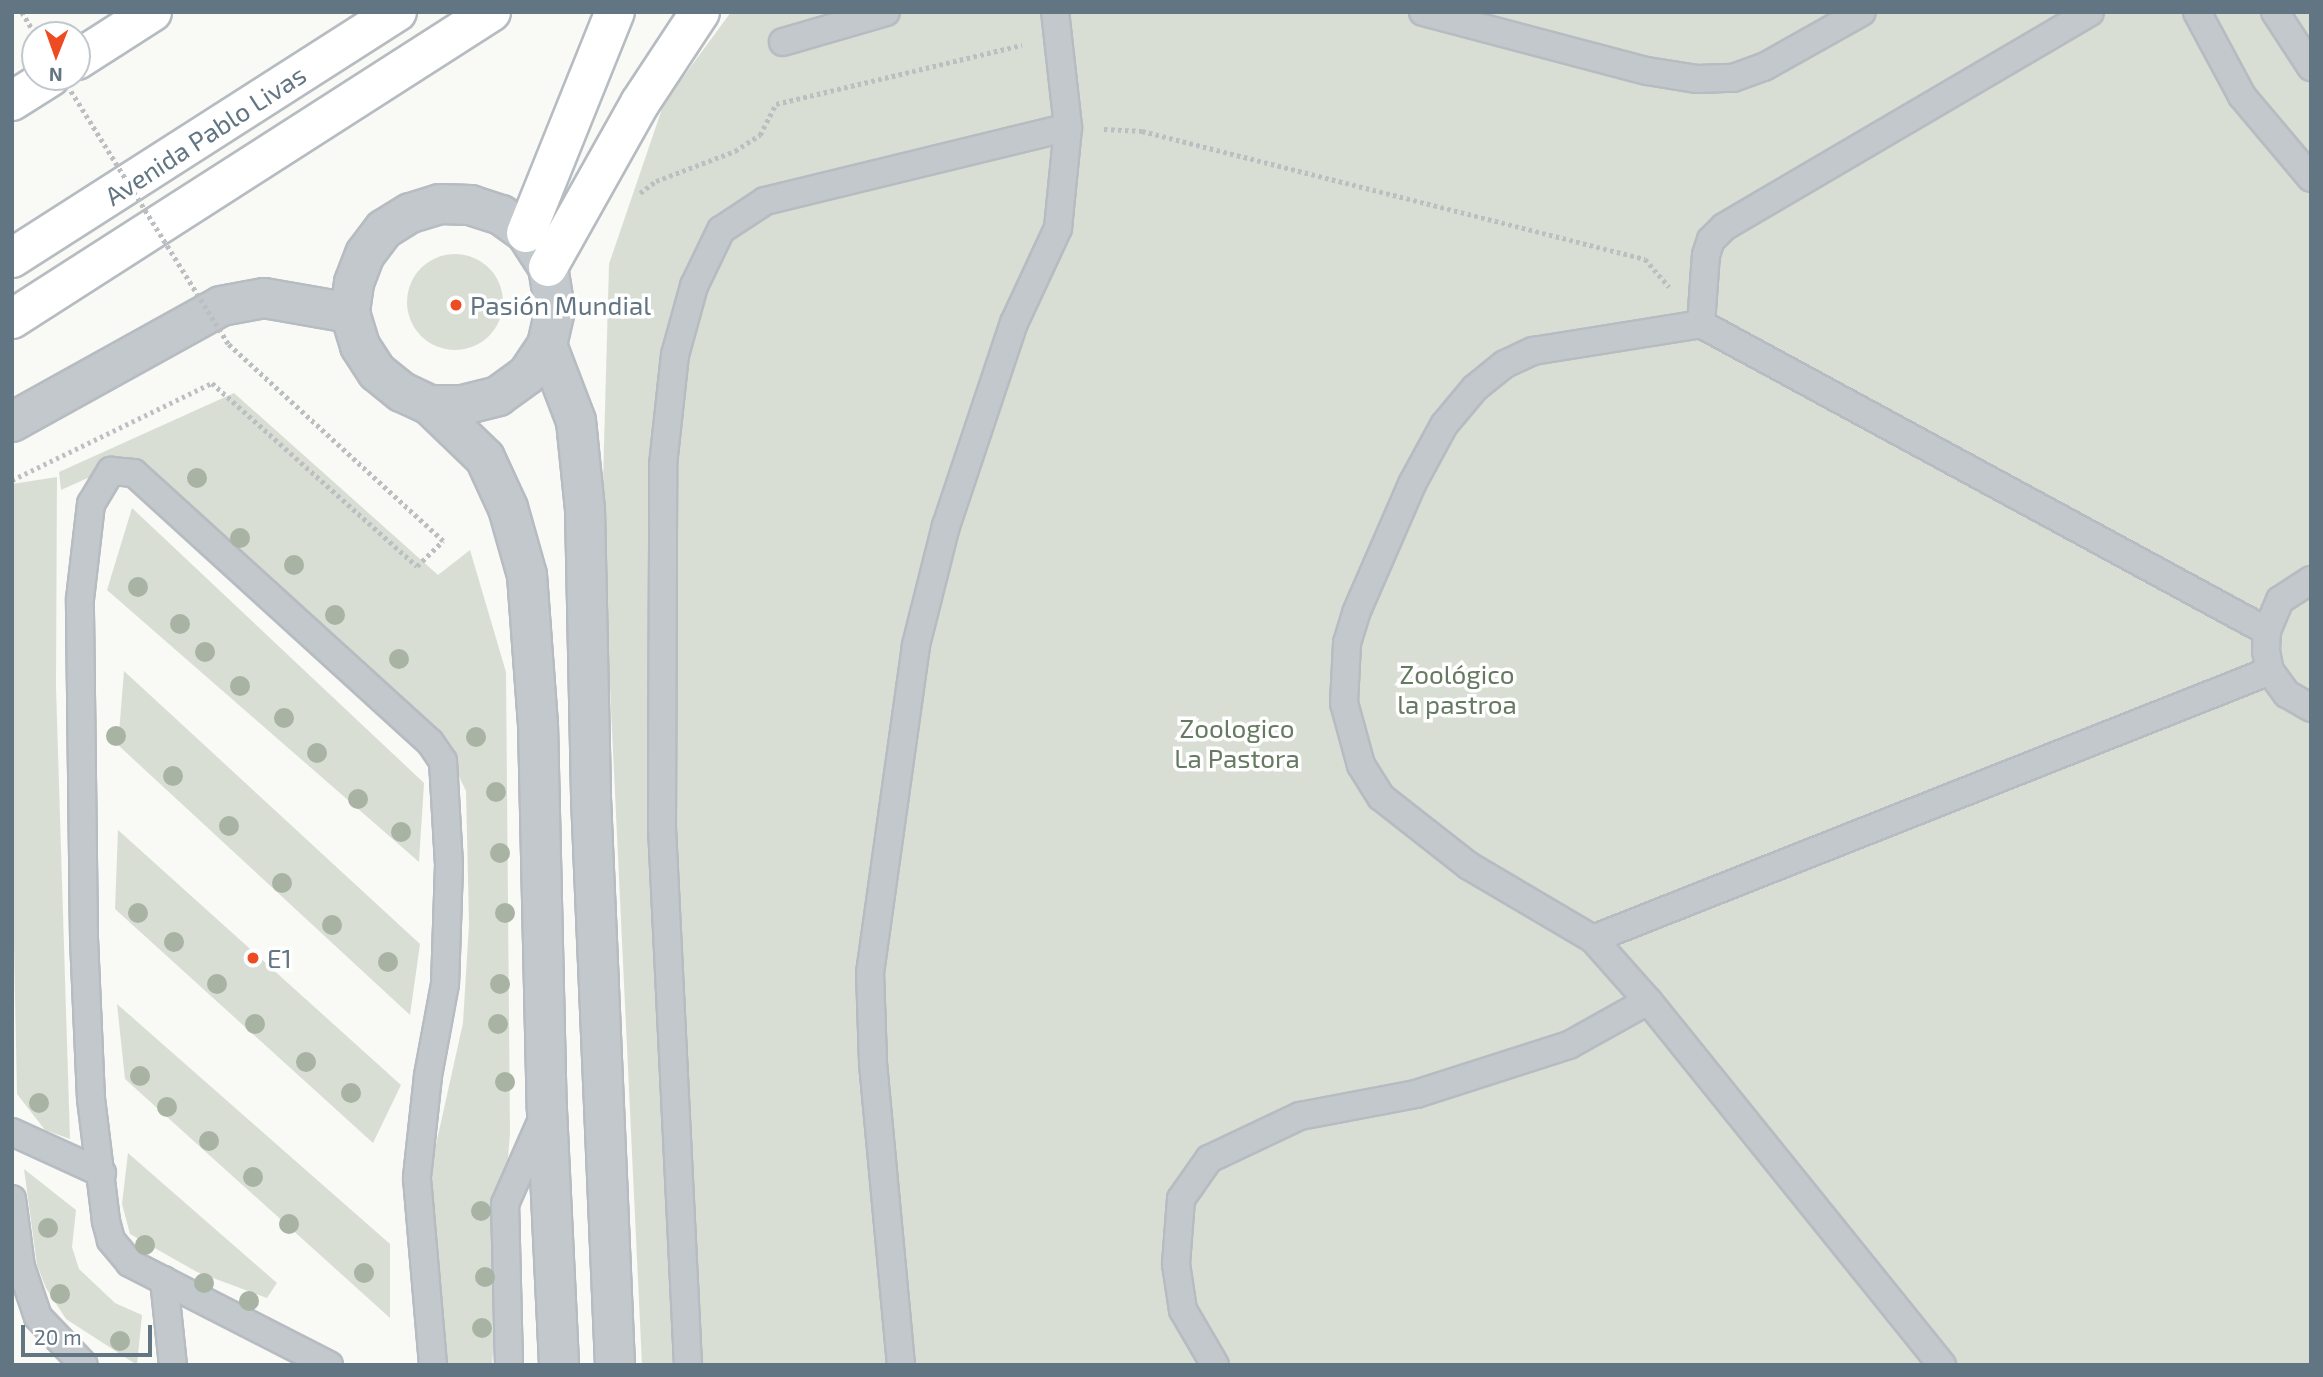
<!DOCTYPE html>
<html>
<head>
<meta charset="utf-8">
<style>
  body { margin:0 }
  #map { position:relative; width:2323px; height:1377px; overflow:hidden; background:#f9f9f6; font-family:"Exo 2",sans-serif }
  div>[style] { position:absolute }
  .green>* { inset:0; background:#d9ded5 }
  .round { border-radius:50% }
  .path>* { height:4.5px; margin-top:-2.25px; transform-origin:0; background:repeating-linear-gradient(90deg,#bbbfc2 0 3.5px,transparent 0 7px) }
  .roads { filter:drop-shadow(2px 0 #b6bcc1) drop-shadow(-2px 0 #b6bcc1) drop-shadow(0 2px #b6bcc1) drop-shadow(0 -2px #b6bcc1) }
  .service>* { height:26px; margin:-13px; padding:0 13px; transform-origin:13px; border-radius:13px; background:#c3c8cc }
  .minor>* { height:38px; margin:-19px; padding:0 19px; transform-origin:19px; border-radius:19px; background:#c3c8cc }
  .tertiary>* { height:38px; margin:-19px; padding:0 19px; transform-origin:19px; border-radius:19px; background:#c3c8cc }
  .secondary>* { height:38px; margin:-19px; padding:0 19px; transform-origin:19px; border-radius:19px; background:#fff }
  .path-bridge>* { height:4.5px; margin-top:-2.25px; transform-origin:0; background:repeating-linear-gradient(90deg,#bbbfc2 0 3.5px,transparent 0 7px) }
  .trees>* { width:20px; height:20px; margin:-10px; border-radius:50%; background:#a8b3a4 }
  .dots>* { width:19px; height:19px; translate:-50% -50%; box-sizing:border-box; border:4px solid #fff; border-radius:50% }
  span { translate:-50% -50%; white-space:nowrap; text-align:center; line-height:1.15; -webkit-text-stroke:7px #fff; paint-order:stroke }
  .street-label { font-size:26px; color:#627583 }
  .poi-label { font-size:26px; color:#627583 }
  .left { translate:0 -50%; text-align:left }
  .park-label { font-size:26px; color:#667a61 }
  .frame { position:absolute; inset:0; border:14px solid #627583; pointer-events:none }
  .north { position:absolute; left:21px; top:21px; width:70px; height:70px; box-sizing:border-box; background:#fff; border:2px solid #c0c8cd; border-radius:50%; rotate:181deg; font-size:19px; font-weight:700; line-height:28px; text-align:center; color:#627583 }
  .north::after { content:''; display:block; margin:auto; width:24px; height:32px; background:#ed4b22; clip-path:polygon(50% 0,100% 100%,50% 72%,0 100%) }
  .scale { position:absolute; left:21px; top:1325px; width:131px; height:32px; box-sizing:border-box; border:4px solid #627583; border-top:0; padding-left:9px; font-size:21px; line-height:24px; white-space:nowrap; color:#627583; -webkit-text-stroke:5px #fff; paint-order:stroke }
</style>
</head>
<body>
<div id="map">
  <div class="green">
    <div style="clip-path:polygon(731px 12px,2311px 12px,2311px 1365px,642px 1365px,602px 518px,609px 264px,664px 103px)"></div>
    <div class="round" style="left:407px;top:254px;width:96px;height:96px"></div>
    <div style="clip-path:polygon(234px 393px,438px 575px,470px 550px,506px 672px,510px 1133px,492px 1365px,438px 1365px,440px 1293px,432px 1232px,433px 1158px,463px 1023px,469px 924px,466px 791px,449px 756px,121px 463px,61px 490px,59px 472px)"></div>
    <div style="clip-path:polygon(57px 477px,56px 687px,70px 1139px,45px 1130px,17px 1094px,12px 849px,12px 484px)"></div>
    <div style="clip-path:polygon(132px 508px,424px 783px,419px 862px,107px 590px)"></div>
    <div style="clip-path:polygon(124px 671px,420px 944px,410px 1015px,118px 745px)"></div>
    <div style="clip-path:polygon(118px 830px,401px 1085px,373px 1143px,115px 909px)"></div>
    <div style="clip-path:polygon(117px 1004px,390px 1244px,390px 1318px,125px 1079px)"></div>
    <div style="clip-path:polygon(128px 1153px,277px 1283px,267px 1298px,197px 1272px,130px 1234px,122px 1204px)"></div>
    <div style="clip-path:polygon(24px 1169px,76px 1210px,72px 1247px,79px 1269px,115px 1303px,142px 1315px,137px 1365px,66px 1319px,46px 1288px,37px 1265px)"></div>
  </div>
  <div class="path">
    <div style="left:22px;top:12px;width:27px;rotate:59deg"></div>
    <div style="left:1104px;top:129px;width:38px;rotate:3deg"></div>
    <div style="left:1142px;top:131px;width:519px;rotate:14.28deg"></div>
    <div style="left:1645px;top:259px;width:37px;rotate:49deg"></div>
    <div style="left:640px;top:193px;width:20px;rotate:-37deg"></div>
    <div style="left:656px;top:181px;width:85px;rotate:-20.8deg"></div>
    <div style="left:735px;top:151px;width:30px;rotate:-33deg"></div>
    <div style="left:760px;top:135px;width:35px;rotate:-63deg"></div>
    <div style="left:776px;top:104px;width:253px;rotate:-13.5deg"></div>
  </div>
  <div class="roads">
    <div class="service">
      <div style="left:1423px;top:12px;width:232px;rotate:14.8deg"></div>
      <div style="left:1647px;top:71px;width:51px;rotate:9.1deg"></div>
      <div style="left:1697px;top:79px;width:36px;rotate:-2deg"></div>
      <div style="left:1733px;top:78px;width:33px;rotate:-20deg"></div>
      <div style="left:1764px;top:67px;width:112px;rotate:-29.3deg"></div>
      <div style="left:2197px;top:12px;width:95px;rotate:61.8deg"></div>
      <div style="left:2242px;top:96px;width:107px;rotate:49.9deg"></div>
      <div style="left:2275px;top:12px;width:66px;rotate:56.8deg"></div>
      <div style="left:783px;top:42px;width:107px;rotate:-16.2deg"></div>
      <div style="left:1701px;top:324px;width:69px;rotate:-85.9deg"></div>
      <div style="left:1706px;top:255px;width:16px;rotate:-72deg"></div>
      <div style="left:1711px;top:240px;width:18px;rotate:-45deg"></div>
      <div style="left:1724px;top:227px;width:424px;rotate:-30.4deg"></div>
      <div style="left:2311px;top:580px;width:37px;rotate:147deg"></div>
      <div style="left:2280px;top:600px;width:34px;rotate:113deg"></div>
      <div style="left:2267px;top:631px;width:20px;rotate:93deg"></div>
      <div style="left:2266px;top:651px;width:20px;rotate:79deg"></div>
      <div style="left:2270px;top:671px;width:29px;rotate:54deg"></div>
      <div style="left:2287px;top:694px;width:28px;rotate:30deg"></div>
      <div style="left:1593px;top:939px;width:144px;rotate:-149.5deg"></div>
      <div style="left:1469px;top:866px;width:112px;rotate:-141.9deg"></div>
      <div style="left:1381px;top:797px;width:38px;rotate:-122deg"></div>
      <div style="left:1361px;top:765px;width:64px;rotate:-105.3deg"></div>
      <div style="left:1344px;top:703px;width:60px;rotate:-87.1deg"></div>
      <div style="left:1347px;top:643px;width:31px;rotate:-73deg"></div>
      <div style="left:1356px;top:613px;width:141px;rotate:-66.5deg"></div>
      <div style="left:1412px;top:484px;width:67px;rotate:-61.5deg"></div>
      <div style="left:1444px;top:425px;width:48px;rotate:-50deg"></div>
      <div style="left:1475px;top:388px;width:38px;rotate:-39deg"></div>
      <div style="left:1505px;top:364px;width:31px;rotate:-25deg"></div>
      <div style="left:1533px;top:351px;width:170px;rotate:-9.1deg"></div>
      <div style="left:1701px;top:324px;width:644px;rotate:28.48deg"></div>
      <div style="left:12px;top:1132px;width:99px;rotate:24.5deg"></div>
      <div style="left:12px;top:1199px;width:69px;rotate:82.5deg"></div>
      <div style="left:21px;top:1267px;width:53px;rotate:71.2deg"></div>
      <div style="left:38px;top:1317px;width:66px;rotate:46.2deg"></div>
      <div style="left:164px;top:1280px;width:85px;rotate:84deg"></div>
      <div style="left:329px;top:1365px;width:224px;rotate:-152.9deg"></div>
      <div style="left:130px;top:1263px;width:30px;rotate:-130deg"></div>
      <div style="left:111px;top:1240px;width:20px;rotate:-105deg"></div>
      <div style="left:106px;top:1221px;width:123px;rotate:-97deg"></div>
      <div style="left:91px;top:1099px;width:160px;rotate:-92.5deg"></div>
      <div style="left:84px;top:939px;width:340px;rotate:-90.7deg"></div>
      <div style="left:80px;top:599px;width:96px;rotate:-83.4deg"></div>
      <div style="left:91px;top:504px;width:39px;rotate:-59deg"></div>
      <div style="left:111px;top:471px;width:23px;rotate:5deg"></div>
      <div style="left:134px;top:473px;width:400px;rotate:42.3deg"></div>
      <div style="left:430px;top:742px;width:23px;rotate:56deg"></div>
      <div style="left:443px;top:761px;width:104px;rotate:86.7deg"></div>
      <div style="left:449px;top:865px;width:119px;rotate:91.9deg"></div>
      <div style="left:445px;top:984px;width:94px;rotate:100.5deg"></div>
      <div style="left:428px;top:1076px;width:103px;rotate:96.2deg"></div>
      <div style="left:417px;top:1178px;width:188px;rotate:85.1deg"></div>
      <div style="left:509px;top:1365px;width:161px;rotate:-91.4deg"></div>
      <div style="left:505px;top:1204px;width:99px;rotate:-66.3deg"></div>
      <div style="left:688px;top:1365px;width:538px;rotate:-92.77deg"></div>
      <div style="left:662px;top:828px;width:363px;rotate:-89.8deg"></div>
      <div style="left:663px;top:465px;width:111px;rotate:-83.8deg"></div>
      <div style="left:675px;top:355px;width:72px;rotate:-74.6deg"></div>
      <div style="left:694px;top:286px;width:62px;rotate:-64.3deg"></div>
      <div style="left:721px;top:230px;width:53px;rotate:-33.4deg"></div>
      <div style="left:765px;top:201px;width:312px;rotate:-13.7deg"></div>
      <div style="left:901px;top:1365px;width:304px;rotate:-95.3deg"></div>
      <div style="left:873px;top:1062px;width:89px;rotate:-91.9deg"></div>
      <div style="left:870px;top:973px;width:331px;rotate:-82deg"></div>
      <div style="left:916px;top:645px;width:123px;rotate:-75.9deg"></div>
      <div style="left:946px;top:526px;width:214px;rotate:-71.5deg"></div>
      <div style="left:1014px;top:323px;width:105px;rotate:-65.1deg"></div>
      <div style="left:1058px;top:228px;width:101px;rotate:-84.3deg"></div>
      <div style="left:1068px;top:127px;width:116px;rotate:-96.4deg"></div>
      <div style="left:1215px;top:1365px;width:64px;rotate:-120.2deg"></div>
      <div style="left:1183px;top:1310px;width:47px;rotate:-98.7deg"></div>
      <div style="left:1176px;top:1264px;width:65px;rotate:-85.6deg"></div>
      <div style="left:1181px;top:1199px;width:49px;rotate:-55deg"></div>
      <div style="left:1209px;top:1159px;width:101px;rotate:-25.3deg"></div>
      <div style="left:1300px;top:1116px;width:118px;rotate:-10.7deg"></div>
      <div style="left:1416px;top:1094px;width:161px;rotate:-17.8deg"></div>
      <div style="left:1569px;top:1045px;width:90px;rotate:-29.1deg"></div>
      <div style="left:1942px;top:1365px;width:468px;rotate:-128.9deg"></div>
      <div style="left:1648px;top:1001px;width:83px;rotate:-131.6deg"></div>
      <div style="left:1593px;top:939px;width:728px;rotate:-21.6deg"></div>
    </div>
    <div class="minor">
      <div style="left:12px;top:422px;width:239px;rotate:-29deg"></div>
      <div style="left:221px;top:306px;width:44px;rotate:-10.5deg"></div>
      <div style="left:264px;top:298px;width:87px;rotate:9.9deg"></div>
    </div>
    <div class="tertiary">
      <div style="left:547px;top:345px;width:81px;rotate:69.1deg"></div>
      <div style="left:576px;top:421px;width:88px;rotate:84.2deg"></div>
      <div style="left:585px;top:509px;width:289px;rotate:88.8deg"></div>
      <div style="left:591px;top:798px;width:568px;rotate:87.58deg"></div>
      <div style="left:430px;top:405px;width:33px"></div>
      <div style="left:463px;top:405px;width:36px;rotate:-14deg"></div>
      <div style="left:498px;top:396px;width:36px;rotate:-36deg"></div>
      <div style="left:527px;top:375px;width:36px;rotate:-56deg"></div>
      <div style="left:547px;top:345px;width:36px;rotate:-77deg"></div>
      <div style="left:555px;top:310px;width:44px;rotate:-99.2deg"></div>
      <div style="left:548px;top:267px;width:40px;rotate:-122.9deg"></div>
      <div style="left:526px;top:233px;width:31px;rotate:-144deg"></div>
      <div style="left:501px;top:215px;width:32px;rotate:-162deg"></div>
      <div style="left:471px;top:205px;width:31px;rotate:-178deg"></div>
      <div style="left:440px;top:204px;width:31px;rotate:163deg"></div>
      <div style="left:410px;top:213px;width:31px;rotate:148deg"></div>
      <div style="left:384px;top:229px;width:31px;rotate:127deg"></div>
      <div style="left:365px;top:254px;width:31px;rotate:111deg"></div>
      <div style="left:354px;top:283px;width:30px;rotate:98deg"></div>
      <div style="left:350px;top:313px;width:34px;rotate:73deg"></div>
      <div style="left:360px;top:346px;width:31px;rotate:57deg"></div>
      <div style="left:377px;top:372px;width:32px;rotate:39deg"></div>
      <div style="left:402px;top:392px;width:31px;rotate:25deg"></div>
      <div style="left:430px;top:405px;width:76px;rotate:43.9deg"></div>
      <div style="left:485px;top:458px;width:55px;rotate:65.3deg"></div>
      <div style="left:508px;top:508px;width:70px;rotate:74.2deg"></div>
      <div style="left:527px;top:575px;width:149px;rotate:85.8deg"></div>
      <div style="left:538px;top:724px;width:386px;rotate:88.7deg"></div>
      <div style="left:547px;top:1110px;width:255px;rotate:87.3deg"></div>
    </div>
    <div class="secondary">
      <div style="left:77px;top:60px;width:89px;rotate:-32.6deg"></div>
      <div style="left:12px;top:101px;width:45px;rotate:-32.3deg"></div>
      <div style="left:526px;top:233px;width:238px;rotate:-68.1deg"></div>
      <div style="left:12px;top:258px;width:457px;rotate:-32.6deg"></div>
      <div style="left:548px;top:267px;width:188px;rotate:-60.7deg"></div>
      <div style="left:640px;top:103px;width:109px;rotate:-56.6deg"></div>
      <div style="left:12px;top:319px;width:569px;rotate:-32.66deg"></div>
    </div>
  </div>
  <div class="path-bridge">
    <div style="left:12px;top:480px;width:222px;rotate:-25.9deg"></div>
    <div style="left:212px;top:383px;width:275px;rotate:41.8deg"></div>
    <div style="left:417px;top:566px;width:36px;rotate:-44deg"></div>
    <div style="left:443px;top:541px;width:292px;rotate:-137.5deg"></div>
    <div style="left:228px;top:344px;width:314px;rotate:-121.9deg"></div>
  </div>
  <div class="trees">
    <div style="left:197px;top:478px"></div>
    <div style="left:240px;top:538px"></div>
    <div style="left:294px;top:565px"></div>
    <div style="left:138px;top:587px"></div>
    <div style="left:335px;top:615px"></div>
    <div style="left:180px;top:624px"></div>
    <div style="left:205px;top:652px"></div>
    <div style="left:399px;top:659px"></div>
    <div style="left:240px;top:686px"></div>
    <div style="left:284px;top:718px"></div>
    <div style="left:116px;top:736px"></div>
    <div style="left:476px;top:737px"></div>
    <div style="left:317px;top:753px"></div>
    <div style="left:173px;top:776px"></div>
    <div style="left:496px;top:792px"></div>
    <div style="left:358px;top:799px"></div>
    <div style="left:229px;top:826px"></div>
    <div style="left:401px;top:832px"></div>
    <div style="left:500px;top:853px"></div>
    <div style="left:282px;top:883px"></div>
    <div style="left:138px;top:913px"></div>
    <div style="left:505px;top:913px"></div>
    <div style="left:332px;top:925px"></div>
    <div style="left:174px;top:942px"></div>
    <div style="left:388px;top:962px"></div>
    <div style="left:217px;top:984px"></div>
    <div style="left:500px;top:984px"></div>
    <div style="left:255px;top:1024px"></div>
    <div style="left:498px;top:1024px"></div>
    <div style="left:306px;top:1062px"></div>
    <div style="left:140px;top:1076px"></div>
    <div style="left:505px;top:1082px"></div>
    <div style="left:351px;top:1093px"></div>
    <div style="left:39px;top:1103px"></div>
    <div style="left:167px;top:1107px"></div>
    <div style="left:209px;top:1141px"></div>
    <div style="left:253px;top:1177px"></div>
    <div style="left:481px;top:1211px"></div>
    <div style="left:289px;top:1224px"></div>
    <div style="left:48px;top:1228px"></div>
    <div style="left:145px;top:1245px"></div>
    <div style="left:364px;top:1273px"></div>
    <div style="left:485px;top:1277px"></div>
    <div style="left:204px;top:1283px"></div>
    <div style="left:60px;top:1294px"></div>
    <div style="left:249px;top:1301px"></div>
    <div style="left:482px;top:1328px"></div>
    <div style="left:120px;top:1341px"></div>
  </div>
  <div class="dots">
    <div style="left:456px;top:305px;background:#ed4b22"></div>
    <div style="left:253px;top:958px;background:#ed4b22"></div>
  </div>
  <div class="street-label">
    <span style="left:205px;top:135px;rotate:-33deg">Avenida Pablo Livas</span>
  </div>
  <div class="poi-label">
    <span class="left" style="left:470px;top:305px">Pasión Mundial</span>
    <span class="left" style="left:267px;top:958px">E1</span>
  </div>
  <div class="park-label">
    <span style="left:1457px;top:689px">Zoológico<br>la pastroa</span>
    <span style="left:1237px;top:743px">Zoologico<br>La Pastora</span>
  </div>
  <div class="frame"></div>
  <div class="north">N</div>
  <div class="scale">20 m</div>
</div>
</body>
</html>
